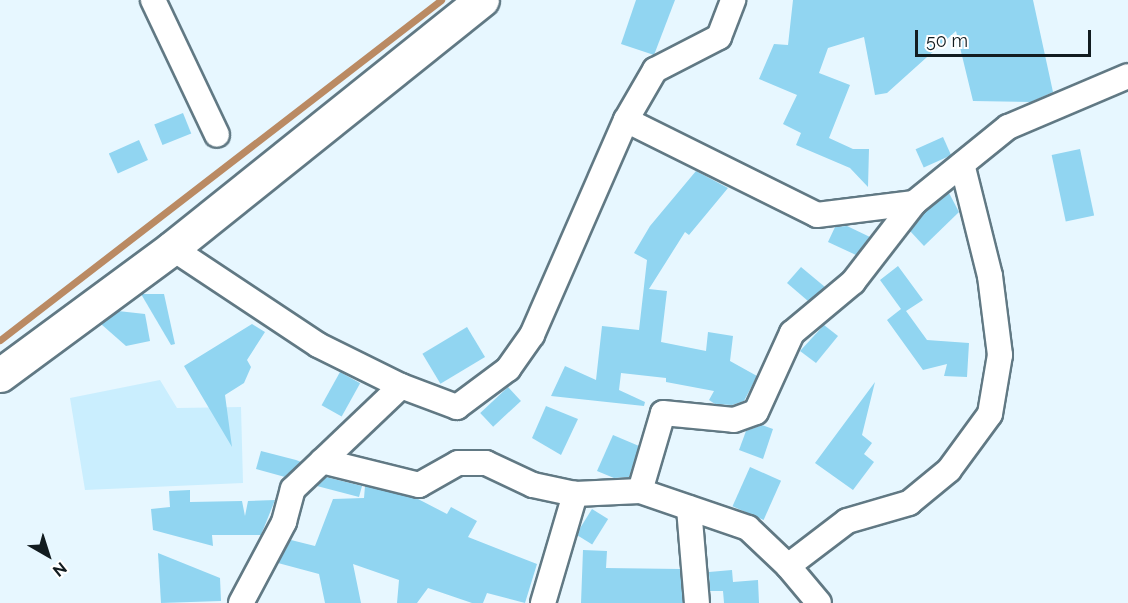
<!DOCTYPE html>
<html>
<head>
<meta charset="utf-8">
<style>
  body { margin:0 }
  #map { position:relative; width:1128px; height:603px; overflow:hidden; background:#e7f7ff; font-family:Raleway,sans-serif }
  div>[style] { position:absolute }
  .built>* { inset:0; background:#caeefe }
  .stream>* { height:7px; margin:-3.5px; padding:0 3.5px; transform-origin:3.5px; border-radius:3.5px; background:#ba8a63 }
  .building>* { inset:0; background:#91d5f1; transform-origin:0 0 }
  .roads { filter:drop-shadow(2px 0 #617984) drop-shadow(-2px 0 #617984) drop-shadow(0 2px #617984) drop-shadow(0 -2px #617984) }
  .street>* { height:24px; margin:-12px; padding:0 12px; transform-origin:12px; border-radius:12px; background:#fff }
  .secondary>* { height:33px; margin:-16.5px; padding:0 16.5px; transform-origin:16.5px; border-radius:16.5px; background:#fff }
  span { translate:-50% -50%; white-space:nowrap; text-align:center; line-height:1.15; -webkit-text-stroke:4.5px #fff; paint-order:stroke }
  .north { position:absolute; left:18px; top:525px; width:60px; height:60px; -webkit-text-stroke:4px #fff; paint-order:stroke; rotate:141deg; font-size:16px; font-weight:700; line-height:24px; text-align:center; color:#121c20 }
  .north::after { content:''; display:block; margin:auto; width:21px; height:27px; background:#121c20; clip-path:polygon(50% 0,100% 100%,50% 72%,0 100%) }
  .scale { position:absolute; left:915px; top:30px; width:176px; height:27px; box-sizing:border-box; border:3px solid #121c20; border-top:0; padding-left:8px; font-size:18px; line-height:21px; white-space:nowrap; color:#121c20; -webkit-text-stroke:4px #fff; paint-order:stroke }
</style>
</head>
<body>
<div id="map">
  <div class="built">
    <div style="clip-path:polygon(160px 380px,177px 408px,241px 407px,243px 483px,85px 490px,70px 398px)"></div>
  </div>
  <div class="stream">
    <div style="left:0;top:340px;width:557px;rotate:-37.63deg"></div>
  </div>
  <div class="building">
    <div style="clip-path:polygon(636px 0,675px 0,654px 55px,621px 44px)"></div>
    <div style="clip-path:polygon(793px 0,1033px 0,1053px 92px,1031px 102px,973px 101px,956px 31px,887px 93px,875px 95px,864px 37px,828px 48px,819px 73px,850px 85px,829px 138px,853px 149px,869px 149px,868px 187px,850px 168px,796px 145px,801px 133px,783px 124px,797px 95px,759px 79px,774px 44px,788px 45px)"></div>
    <div style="left:183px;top:113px;width:22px;height:31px;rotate:68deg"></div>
    <div style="left:943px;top:137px;width:20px;height:30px;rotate:66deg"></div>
    <div style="left:139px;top:140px;width:22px;height:33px;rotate:66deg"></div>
    <div style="left:1080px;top:149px;width:68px;height:29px;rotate:78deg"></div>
    <div style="clip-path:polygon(696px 171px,728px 188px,689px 235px,685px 232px,649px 289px,667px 291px,661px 342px,706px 351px,708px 332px,733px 336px,730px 361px,757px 376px,744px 401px,732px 405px,715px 404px,709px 400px,714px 391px,666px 382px,666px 378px,621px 373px,619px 390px,645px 402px,644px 406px,551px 396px,565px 366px,596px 380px,602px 326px,639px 330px,647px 260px,634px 253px,650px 226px)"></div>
    <div style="clip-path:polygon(949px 193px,959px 212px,924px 246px,910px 231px,924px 213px)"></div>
    <div style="clip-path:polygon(847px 226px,870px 237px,856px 255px,828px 242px,835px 227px)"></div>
    <div style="clip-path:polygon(898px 266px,923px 300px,906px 311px,927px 340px,969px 343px,967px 377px,944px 376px,947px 364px,923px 370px,887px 320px,901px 309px,880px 280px)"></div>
    <div style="clip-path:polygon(801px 267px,825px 287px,808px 301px,787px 283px)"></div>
    <div style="clip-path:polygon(141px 294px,164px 294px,175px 344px,171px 345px)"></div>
    <div style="clip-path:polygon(118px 311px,145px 314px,150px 341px,126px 346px,101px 324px)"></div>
    <div style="clip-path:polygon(252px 324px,265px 332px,247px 360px,251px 367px,244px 383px,225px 395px,232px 447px,184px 366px)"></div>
    <div style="clip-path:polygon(824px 325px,838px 336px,816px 363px,800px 351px)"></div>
    <div style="left:467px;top:327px;width:35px;height:52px;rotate:59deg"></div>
    <div style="left:340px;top:372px;width:23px;height:38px;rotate:29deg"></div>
    <div style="clip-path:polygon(875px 382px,862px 435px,872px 443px,864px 454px,874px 462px,853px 490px,815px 463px)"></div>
    <div style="left:508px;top:387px;width:19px;height:38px;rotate:47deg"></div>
    <div style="clip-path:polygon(546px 406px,578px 419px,561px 455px,532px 438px)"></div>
    <div style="clip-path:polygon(762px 425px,773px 429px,763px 459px,739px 450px,746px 431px)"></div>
    <div style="clip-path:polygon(613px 435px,639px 446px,629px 477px,614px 478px,597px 471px)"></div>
    <div style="clip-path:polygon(261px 451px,296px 460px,301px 462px,285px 477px,256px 469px)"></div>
    <div style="left:750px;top:467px;width:34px;height:43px;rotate:24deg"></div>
    <div style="clip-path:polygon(326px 477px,362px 486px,359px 497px,317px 486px)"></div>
    <div style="clip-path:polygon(365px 486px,418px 499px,447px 514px,451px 507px,477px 521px,468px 537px,537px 564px,525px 603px,487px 593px,483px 603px,472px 603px,428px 588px,417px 603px,397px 603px,399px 580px,353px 564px,361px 603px,325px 603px,319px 574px,278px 563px,291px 540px,315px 546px,333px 499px,364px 498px)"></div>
    <div style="clip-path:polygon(190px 490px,190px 502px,242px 501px,245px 516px,248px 501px,275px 500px,261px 535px,212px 535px,213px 546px,153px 530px,151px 509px,170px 507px,169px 491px)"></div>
    <div style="left:592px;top:509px;width:19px;height:30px;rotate:32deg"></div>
    <div style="clip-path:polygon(583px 550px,607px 551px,606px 568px,680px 569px,683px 603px,581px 603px)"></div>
    <div style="clip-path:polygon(158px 553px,220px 578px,221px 601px,161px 603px)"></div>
    <div style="clip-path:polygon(732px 570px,733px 582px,758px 580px,759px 603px,724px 603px,723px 591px,710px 591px,709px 572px)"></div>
  </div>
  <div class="roads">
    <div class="street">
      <div style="left:153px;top:0;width:149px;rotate:64.6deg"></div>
      <div style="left:626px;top:120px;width:213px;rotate:26.4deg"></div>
      <div style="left:817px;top:215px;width:98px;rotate:-7.1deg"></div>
      <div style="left:914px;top:203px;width:121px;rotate:-39deg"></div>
      <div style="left:1008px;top:127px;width:130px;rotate:-23deg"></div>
      <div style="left:172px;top:248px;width:175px;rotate:33.6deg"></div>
      <div style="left:318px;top:345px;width:93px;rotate:26.3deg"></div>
      <div style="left:401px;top:386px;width:60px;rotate:20.6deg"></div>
      <div style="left:457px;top:407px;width:64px;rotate:-36.7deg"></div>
      <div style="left:508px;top:369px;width:42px;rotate:-54.8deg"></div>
      <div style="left:532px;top:335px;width:235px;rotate:-66.4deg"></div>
      <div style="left:626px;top:120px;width:58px;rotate:-59.9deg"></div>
      <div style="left:655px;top:70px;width:72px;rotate:-27.3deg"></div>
      <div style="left:719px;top:37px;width:40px;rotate:-69deg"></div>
      <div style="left:322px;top:461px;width:100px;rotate:13.9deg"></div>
      <div style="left:419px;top:485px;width:45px;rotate:-29.4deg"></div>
      <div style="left:458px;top:463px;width:28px"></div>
      <div style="left:486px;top:463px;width:52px;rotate:25.1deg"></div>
      <div style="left:533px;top:485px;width:43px;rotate:12.1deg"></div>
      <div style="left:640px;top:491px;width:114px;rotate:18.9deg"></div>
      <div style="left:748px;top:528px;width:55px;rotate:43.5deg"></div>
      <div style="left:788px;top:566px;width:48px;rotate:50deg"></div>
      <div style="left:689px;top:508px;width:95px;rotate:85.2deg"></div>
      <div style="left:788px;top:566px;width:74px;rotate:-37.3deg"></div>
      <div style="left:847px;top:521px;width:65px;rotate:-16.2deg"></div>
      <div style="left:909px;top:503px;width:52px;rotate:-39.5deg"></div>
      <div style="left:949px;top:470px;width:69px;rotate:-53.8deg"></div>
      <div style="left:990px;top:414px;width:60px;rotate:-80.4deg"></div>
      <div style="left:1000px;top:355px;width:80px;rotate:-97.2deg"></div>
      <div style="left:990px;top:276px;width:115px;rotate:-104deg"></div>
      <div style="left:241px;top:603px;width:92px;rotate:-62deg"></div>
      <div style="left:284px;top:522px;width:34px;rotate:-75deg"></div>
      <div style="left:293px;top:489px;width:149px;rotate:-43.6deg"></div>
      <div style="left:543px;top:603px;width:114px;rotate:-73.6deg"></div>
      <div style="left:575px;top:494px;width:65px;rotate:-2.6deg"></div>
      <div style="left:640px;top:491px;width:81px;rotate:-73.6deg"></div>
      <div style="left:663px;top:413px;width:71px;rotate:5.6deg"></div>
      <div style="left:734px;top:420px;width:23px;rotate:-20deg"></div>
      <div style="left:756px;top:412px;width:87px;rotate:-65.5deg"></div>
      <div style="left:792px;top:333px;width:80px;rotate:-39.9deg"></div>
      <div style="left:853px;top:282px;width:100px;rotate:-52.3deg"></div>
    </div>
    <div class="secondary">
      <div style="left:0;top:375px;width:214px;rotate:-36.4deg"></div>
      <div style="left:172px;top:248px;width:397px;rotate:-38.7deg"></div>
    </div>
  </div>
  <div class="north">N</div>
  <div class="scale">50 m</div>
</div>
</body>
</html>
